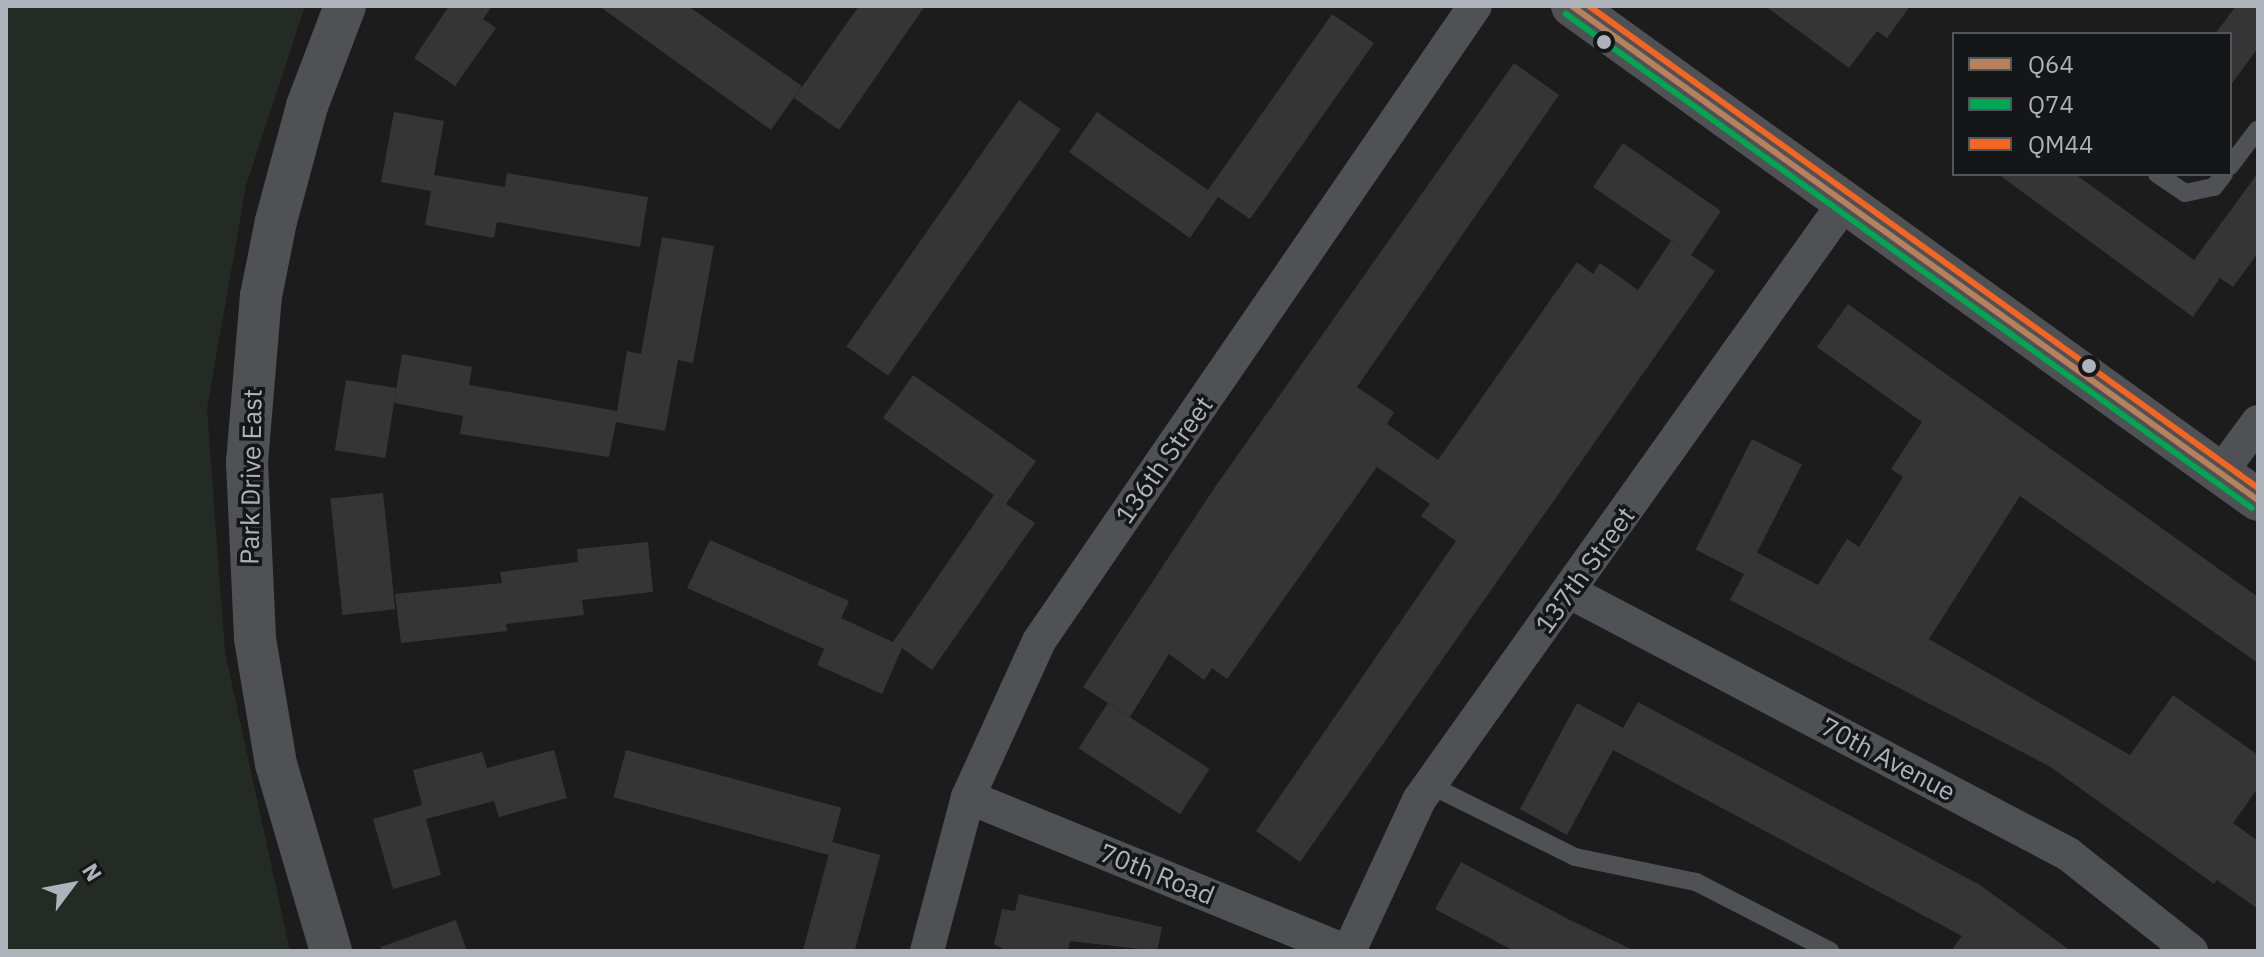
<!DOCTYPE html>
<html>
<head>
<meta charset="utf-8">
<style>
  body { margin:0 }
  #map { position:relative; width:2264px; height:957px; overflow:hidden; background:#1c1c1c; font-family:"IBM Plex Sans",sans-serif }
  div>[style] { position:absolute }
  .green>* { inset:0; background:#242a24 }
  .building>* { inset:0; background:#353536; transform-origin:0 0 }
  .service>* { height:18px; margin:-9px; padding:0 9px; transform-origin:9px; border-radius:9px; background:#505154 }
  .minor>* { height:34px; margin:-17px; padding:0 17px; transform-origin:17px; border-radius:17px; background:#505154 }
  .tertiary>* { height:42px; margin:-21px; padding:0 21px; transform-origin:21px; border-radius:21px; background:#505154 }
  .bus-1>* { height:6px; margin:-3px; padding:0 3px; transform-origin:3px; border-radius:3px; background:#b6815c }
  .bus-2>* { height:6px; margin:-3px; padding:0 3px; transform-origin:3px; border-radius:3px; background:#00a651 }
  .bus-3>* { height:6px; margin:-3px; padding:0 3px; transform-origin:3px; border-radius:3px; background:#f26522 }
  .dots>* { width:22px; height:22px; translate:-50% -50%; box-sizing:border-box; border:4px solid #151618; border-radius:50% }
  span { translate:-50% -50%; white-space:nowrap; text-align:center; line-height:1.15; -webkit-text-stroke:7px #151618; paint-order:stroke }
  .street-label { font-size:26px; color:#aeb3bb }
  .frame { position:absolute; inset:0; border:8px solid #aeb3bb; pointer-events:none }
  .legend { position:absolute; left:1952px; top:32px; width:280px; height:144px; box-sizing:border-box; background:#151618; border:2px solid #525559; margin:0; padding:10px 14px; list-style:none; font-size:24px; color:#aeb3bb }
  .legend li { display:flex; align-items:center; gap:16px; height:40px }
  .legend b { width:40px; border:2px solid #525559 }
  .north { position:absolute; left:32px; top:845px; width:80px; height:80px; -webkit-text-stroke:6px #151618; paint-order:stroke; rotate:58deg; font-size:22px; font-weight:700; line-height:32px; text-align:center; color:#aeb3bb }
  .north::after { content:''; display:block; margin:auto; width:28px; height:36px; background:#aeb3bb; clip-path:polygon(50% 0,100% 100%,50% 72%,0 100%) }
</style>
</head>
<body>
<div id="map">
  <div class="green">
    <div style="clip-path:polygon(6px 6px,305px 6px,246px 186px,207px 409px,225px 652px,290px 951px,6px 951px)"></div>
  </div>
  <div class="building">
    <div style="clip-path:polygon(449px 6px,492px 6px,483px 19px,496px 28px,455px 86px,414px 58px)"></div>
    <div style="clip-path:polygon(599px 6px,688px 6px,802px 86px,771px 130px)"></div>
    <div style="clip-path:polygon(859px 6px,925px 6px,839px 130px,794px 98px)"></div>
    <div style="clip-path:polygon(1765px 6px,1910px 6px,1887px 38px,1877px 31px,1849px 68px)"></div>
    <div style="clip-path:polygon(2236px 6px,2258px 6px,2258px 48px,2230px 86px,2230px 34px,2215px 34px)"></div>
    <div style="clip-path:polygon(1332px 14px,1374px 43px,1250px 219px,1218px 197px,1190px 238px,1069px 152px,1097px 112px,1208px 190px)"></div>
    <div style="clip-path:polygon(1514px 63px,1559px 95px,1357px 387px,1394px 412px,1387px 424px,1438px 460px,1577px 262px,1593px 274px,1600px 263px,1638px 290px,1671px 241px,1689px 253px,1593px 187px,1623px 143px,1721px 211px,1691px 255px,1715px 271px,1300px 862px,1256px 831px,1456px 541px,1421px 516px,1430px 504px,1377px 467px,1227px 679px,1212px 668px,1204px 680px,1169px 654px,1130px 717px,1083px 687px,1215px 487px)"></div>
    <div style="left:1019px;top:100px;width:51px;height:301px;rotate:35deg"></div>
    <div style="clip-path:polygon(394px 112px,444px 121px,434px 175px,505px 187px,507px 173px,648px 197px,640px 247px,497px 222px,494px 238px,425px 225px,431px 191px,381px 182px)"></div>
    <div style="clip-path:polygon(2258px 173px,2258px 253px,2233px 287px,2220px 278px,2193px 317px,1998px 174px,2075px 174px,2194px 260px)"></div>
    <div style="clip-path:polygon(662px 237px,714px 246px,693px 363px,678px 360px,665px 431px,616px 422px,609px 457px,460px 434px,463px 416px,394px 403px,402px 354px,472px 367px,469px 385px,617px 411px,627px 351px,641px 354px)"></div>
    <div style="clip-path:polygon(1848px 304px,2258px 597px,2258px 663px,2020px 496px,1929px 639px,2130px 755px,2173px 695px,2258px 755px,2258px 788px,2233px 823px,2258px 841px,2258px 909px,2217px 880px,2214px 884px,2049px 766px,1730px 600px,1756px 552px,1818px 585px,1847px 539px,1859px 547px,1903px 477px,1891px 469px,1922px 422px,1817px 347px)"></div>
    <div style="clip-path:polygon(913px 375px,1036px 461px,1006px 504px,1035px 523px,932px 670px,902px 648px,882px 694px,817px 665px,824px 649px,687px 588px,710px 540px,849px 601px,841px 618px,893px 642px,994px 495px,883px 418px)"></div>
    <div style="left:346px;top:380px;width:51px;height:71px;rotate:9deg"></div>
    <div style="left:1752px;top:439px;width:56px;height:124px;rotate:27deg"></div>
    <div style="left:383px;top:493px;width:117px;height:53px;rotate:84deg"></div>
    <div style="clip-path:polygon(648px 542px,653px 592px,582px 600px,584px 615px,506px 624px,507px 631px,401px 643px,395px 594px,502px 583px,500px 572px,578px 562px,577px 549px)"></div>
    <div style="clip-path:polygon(1638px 702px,1980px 885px,2071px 951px,1951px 951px,1962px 936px,1613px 750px,1567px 835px,1520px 809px,1577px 703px,1623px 728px)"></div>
    <div style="left:1108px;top:703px;width:121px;height:54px;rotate:33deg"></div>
    <div style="clip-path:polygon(554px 750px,567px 798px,499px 817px,494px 801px,426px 819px,441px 875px,393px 889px,373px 819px,422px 805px,413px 770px,482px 752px,487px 768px)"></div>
    <div style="left:626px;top:750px;width:223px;height:49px;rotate:15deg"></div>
    <div style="left:832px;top:842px;width:50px;height:113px;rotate:15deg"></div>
    <div style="clip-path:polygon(1461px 862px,1568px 919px,1635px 951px,1514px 951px,1435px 909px)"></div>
    <div style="clip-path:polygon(1019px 894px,1162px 927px,1157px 951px,1070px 941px,1068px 951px,1007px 951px,994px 944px,1002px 909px,1015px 911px)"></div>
    <div style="clip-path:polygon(456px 920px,467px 951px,381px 951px,381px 947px)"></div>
  </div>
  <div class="service">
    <div style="left:2230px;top:166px;width:46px;rotate:-52.9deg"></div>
    <div style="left:2157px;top:174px;width:34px;rotate:34deg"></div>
    <div style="left:2185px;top:193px;width:30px;rotate:-12deg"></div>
    <div style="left:2214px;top:187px;width:16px;rotate:-52deg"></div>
    <div style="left:1430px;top:785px;width:162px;rotate:26.4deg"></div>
    <div style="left:1575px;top:857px;width:124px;rotate:11.7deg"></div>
    <div style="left:1696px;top:882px;width:151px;rotate:27.2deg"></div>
  </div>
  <div class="minor">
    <div style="left:2221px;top:472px;width:62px;rotate:-53.5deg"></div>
    <div style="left:1570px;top:592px;width:563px;rotate:27.75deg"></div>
    <div style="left:2068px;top:854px;width:157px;rotate:38.3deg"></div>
    <div style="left:968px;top:797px;width:408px;rotate:22.2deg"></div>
    <div style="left:927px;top:951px;width:159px;rotate:-75.1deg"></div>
    <div style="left:968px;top:797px;width:171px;rotate:-65.5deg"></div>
    <div style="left:1039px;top:641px;width:770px;rotate:-55.53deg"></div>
    <div style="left:1349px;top:951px;width:166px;rotate:-65.1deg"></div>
    <div style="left:1419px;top:800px;width:734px;rotate:-54.53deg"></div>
  </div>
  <div class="tertiary">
    <div style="left:1572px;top:6px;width:845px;rotate:35.76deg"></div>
    <div style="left:331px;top:951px;width:195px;rotate:-106.4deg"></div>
    <div style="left:276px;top:764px;width:128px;rotate:-99.5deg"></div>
    <div style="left:255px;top:638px;width:176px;rotate:-92.6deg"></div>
    <div style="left:247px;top:462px;width:167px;rotate:-85.2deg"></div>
    <div style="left:261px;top:296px;width:76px;rotate:-78.7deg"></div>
    <div style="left:276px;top:221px;width:119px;rotate:-74.9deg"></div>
    <div style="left:307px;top:106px;width:107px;rotate:-69.2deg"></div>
  </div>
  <div class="bus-1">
    <div style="left:1572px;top:6px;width:845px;rotate:35.76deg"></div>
  </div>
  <div class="bus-2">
    <div style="left:1566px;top:14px;width:845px;rotate:35.76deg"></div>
  </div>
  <div class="bus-3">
    <div style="left:1589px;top:6px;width:825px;rotate:35.77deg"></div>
  </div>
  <div class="dots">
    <div style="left:1604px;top:42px;background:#aeb3bb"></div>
    <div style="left:2089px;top:366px;background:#aeb3bb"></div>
  </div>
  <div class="street-label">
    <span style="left:1164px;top:460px;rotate:-55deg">136th Street</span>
    <span style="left:251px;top:477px;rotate:-89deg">Park Drive East</span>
    <span style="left:1585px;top:570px;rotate:-54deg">137th Street</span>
    <span style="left:1888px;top:759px;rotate:28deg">70th Avenue</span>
    <span style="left:1157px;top:874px;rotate:22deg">70th Road</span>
  </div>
  <div class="frame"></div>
  <ul class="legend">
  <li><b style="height:10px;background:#b6815c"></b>Q64</li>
  <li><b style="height:10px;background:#00a651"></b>Q74</li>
  <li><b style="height:10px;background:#f26522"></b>QM44</li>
  </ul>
  <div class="north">N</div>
</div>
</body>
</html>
